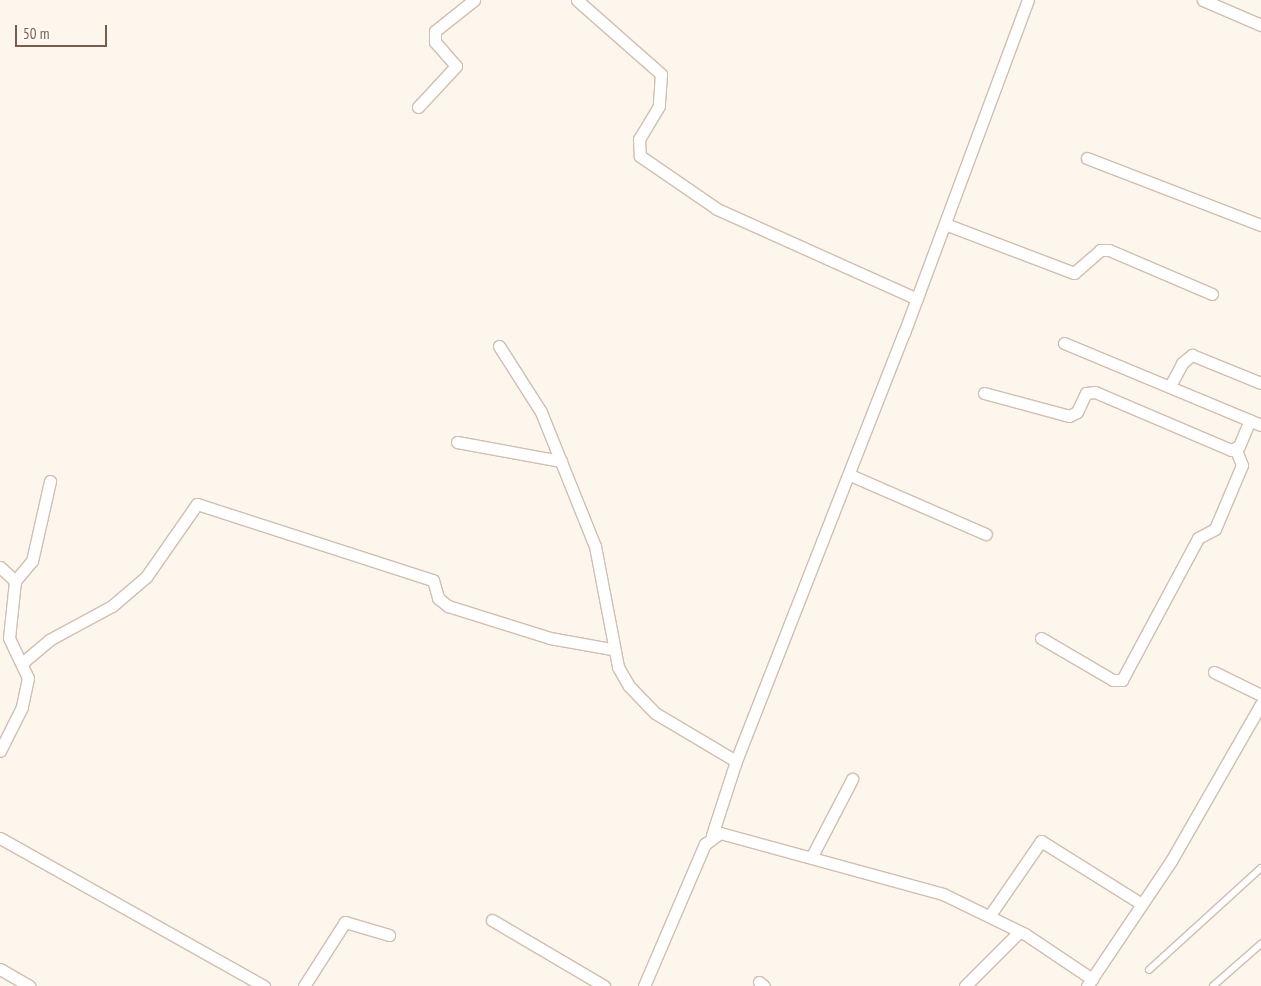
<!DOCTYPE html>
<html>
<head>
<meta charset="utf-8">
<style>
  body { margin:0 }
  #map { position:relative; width:1261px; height:986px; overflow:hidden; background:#fdf6ec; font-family:"PT Sans Narrow",sans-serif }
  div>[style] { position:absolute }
  .roads { filter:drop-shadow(1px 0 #d1beb0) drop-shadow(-1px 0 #d1beb0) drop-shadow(0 1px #d1beb0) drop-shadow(0 -1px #d1beb0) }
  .service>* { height:5.5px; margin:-2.75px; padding:0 2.75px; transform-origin:2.75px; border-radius:2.75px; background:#fff }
  .minor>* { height:11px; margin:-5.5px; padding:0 5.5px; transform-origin:5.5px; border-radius:5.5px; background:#fff }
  span { translate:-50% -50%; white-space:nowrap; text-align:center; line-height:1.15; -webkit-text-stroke:4px #fffaf3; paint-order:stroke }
  .scale { position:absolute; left:15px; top:25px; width:92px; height:22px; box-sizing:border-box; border:2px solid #7a5c4d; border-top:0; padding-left:6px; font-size:15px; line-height:18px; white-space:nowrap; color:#7a5c4d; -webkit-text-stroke:4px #fffaf3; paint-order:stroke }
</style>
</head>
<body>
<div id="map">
  <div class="roads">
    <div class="service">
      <div style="left:1149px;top:970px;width:151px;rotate:-42.3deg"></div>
      <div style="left:1213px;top:986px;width:64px;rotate:-41.2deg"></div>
    </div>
    <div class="minor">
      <div style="left:577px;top:0;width:112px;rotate:41.4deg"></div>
      <div style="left:661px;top:74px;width:32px;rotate:94deg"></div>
      <div style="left:659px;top:106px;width:39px;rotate:121deg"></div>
      <div style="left:639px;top:139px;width:17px;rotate:87deg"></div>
      <div style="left:640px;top:156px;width:93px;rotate:34.5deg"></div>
      <div style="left:717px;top:209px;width:219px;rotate:24.2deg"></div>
      <div style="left:1203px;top:0;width:63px;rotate:23.3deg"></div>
      <div style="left:418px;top:107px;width:56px;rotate:-47.2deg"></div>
      <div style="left:456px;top:66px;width:32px;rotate:-131deg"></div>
      <div style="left:435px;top:42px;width:11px;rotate:-90deg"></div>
      <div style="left:435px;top:31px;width:50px;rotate:-38.5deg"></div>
      <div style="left:1087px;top:158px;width:186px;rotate:21.1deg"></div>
      <div style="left:945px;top:224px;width:138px;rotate:20.8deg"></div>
      <div style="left:1074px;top:273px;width:35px;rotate:-41deg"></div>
      <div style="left:1100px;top:250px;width:9px"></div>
      <div style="left:1109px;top:250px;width:112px;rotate:23.1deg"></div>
      <div style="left:1064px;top:343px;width:213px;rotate:22.6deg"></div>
      <div style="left:499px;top:346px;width:78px;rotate:57.5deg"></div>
      <div style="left:541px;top:412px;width:144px;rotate:68.1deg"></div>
      <div style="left:595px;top:546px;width:123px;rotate:79.2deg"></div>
      <div style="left:618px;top:667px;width:22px;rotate:60deg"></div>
      <div style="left:629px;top:686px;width:37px;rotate:46deg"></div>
      <div style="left:655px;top:713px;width:94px;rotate:30.7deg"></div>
      <div style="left:1170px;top:386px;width:26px;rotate:-62deg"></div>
      <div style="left:1182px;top:363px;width:13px;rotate:-39deg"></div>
      <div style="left:1192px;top:355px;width:74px;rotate:22.1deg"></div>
      <div style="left:984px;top:393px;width:88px;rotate:15.1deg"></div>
      <div style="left:1069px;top:416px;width:9px;rotate:-27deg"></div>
      <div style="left:1077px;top:412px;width:21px;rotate:-65deg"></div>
      <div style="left:1086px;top:393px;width:9px;rotate:-6deg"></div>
      <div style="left:1095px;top:392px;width:148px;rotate:23.1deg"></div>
      <div style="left:1231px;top:450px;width:9px;rotate:-27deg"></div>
      <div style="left:1239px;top:446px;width:28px;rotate:-67deg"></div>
      <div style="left:457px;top:442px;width:106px;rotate:10.4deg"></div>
      <div style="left:850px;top:475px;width:148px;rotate:23.5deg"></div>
      <div style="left:0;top:567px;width:21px;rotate:43deg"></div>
      <div style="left:15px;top:581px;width:57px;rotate:96deg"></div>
      <div style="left:9px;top:638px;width:44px;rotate:64.6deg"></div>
      <div style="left:28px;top:678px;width:30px;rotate:102deg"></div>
      <div style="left:22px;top:707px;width:49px;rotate:116.6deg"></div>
      <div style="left:15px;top:581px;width:26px;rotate:-50deg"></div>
      <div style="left:32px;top:561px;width:82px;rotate:-77.3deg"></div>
      <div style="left:1041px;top:638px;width:83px;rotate:30.3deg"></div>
      <div style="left:1113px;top:680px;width:9px"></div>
      <div style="left:1122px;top:680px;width:161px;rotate:-61.8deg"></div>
      <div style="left:1198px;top:538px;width:19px;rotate:-28deg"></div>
      <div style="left:1215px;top:529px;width:69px;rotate:-67.1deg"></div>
      <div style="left:1242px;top:465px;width:16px;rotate:-112deg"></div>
      <div style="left:22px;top:663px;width:35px;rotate:-40deg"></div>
      <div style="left:49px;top:640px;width:72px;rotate:-28.4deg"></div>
      <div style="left:112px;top:606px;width:45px;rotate:-40.5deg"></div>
      <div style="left:146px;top:577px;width:89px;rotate:-55.1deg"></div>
      <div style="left:197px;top:504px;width:248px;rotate:17.9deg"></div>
      <div style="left:433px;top:580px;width:19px;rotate:74deg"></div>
      <div style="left:438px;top:598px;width:13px;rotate:39deg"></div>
      <div style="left:448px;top:606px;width:107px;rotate:17.4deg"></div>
      <div style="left:550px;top:638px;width:63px;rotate:10.1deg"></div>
      <div style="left:1214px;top:672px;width:52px;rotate:26.1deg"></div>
      <div style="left:712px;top:835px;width:78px;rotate:-72deg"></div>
      <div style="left:736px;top:761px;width:460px;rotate:-68.6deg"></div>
      <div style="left:904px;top:333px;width:355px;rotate:-69.6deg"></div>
      <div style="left:0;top:838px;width:303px;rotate:29.3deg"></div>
      <div style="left:812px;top:856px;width:87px;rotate:-62.5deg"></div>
      <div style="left:990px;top:915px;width:90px;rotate:-55.4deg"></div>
      <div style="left:1041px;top:841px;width:119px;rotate:32deg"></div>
      <div style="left:492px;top:920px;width:130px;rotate:30.5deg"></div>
      <div style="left:0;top:969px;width:34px;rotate:30deg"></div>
      <div style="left:759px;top:982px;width:6px;rotate:39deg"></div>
      <div style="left:304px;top:986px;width:76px;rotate:-57.4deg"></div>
      <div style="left:345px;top:922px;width:46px;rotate:16.5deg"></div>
      <div style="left:644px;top:986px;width:155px;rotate:-66.8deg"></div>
      <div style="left:705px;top:844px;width:19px;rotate:-36deg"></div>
      <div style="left:720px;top:833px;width:231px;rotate:15.3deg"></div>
      <div style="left:943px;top:894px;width:91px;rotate:26deg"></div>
      <div style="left:1025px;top:934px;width:81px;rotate:33.9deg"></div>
      <div style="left:965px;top:986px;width:76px;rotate:-45deg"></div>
      <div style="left:1087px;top:986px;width:151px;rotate:-56.1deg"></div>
      <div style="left:1171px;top:861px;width:181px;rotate:-60.2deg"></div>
    </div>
  </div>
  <div class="scale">50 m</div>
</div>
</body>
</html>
